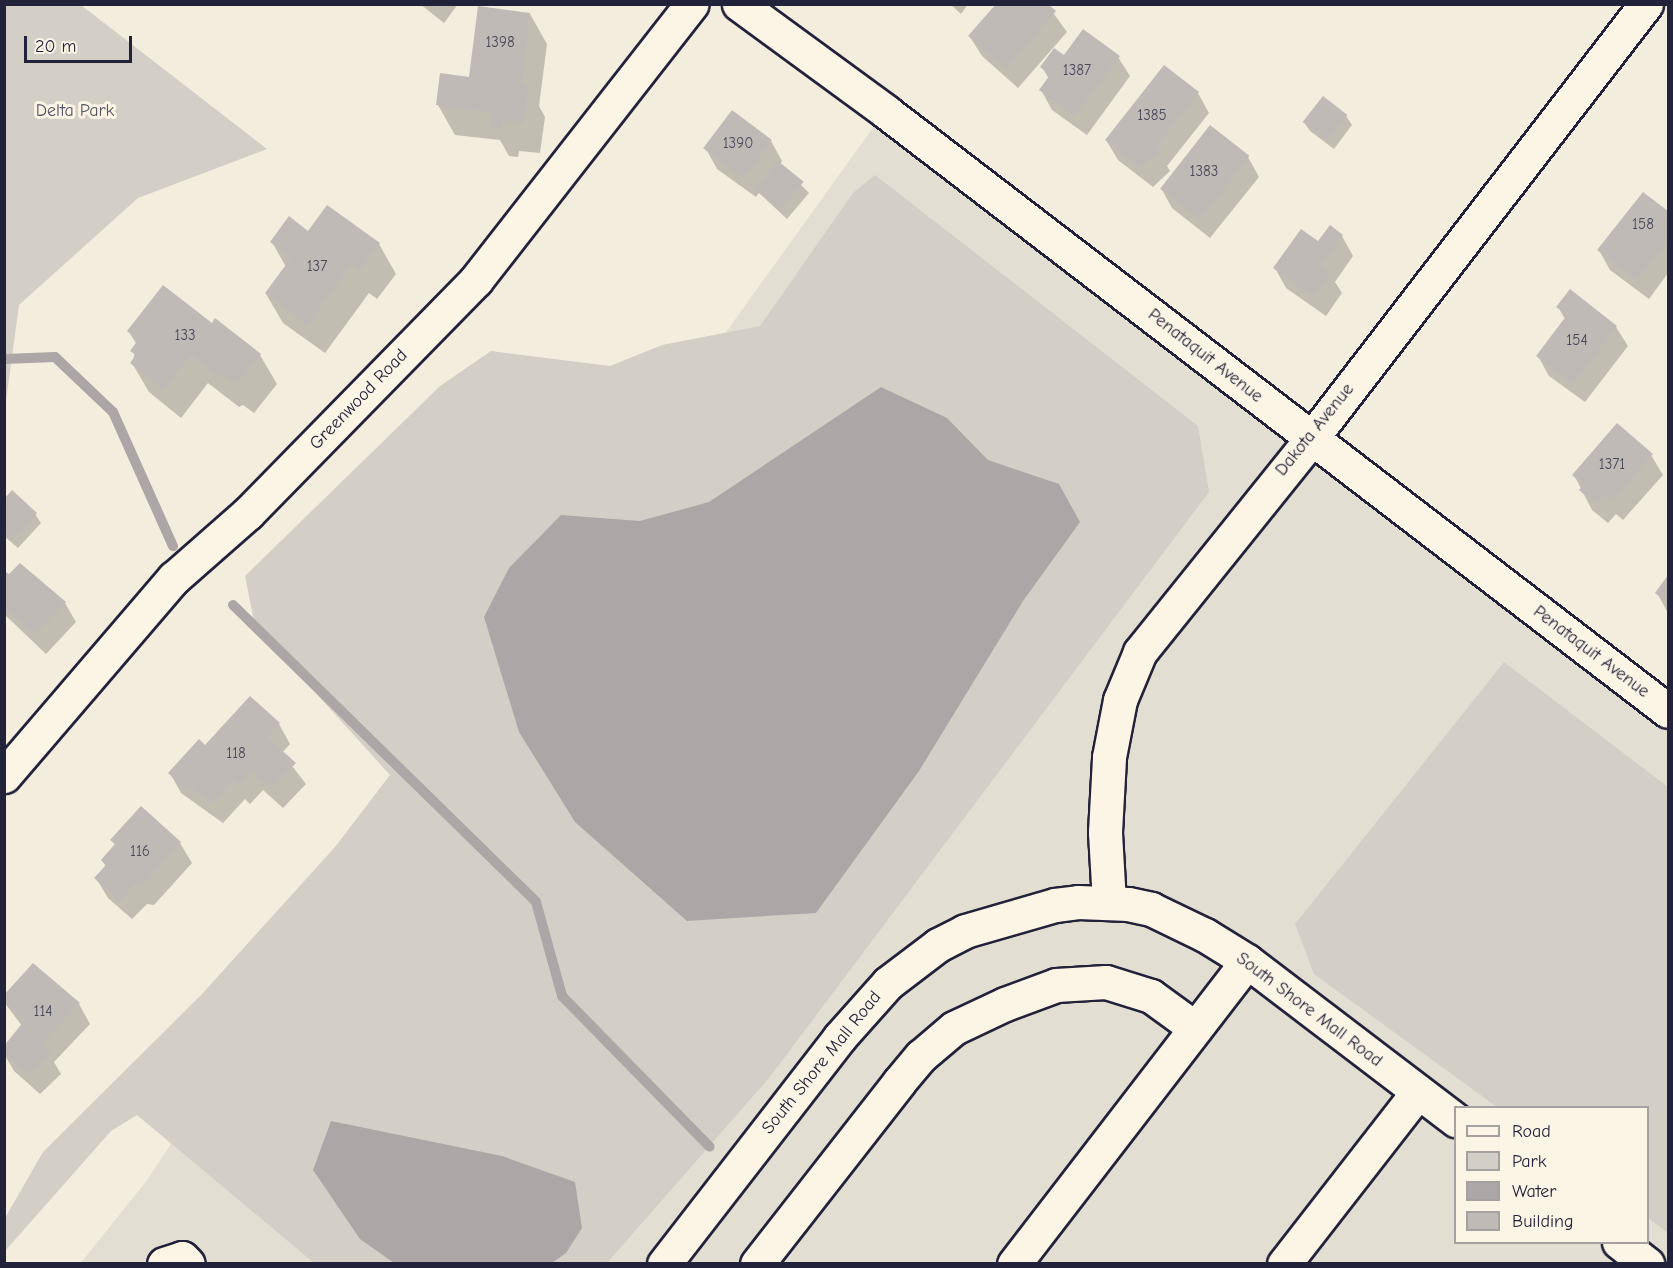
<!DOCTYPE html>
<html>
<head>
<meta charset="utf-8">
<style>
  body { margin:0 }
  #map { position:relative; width:1673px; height:1268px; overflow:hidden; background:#f3edde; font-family:"Comic Neue",sans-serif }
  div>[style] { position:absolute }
  .built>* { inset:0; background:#e3ded2 }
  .green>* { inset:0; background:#d4cfc6 }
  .water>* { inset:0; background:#aca7a6 }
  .shadow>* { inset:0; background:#0003 }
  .stream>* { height:10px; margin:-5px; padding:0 5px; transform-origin:5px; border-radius:5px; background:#aca7a6 }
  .building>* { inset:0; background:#bfbab6; transform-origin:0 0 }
  .roads { filter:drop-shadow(2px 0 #22223b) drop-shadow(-2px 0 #22223b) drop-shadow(0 2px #22223b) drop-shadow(0 -2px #22223b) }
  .minor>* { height:33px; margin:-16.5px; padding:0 16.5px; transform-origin:16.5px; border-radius:16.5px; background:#fcf5e5 }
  span { translate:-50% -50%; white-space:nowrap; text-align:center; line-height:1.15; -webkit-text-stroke:6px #fcf5e5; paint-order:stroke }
  .number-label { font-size:15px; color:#49485a }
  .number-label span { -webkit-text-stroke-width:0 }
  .park-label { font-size:18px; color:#575665 }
  .street-label { font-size:18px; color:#22223b }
  .frame { position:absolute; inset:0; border:6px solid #22223b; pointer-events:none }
  .legend { position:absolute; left:1454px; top:1106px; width:195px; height:138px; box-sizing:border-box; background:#fcf5e5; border:2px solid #a5a1a1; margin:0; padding:8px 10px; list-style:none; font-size:18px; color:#22223b }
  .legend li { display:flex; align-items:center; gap:12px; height:30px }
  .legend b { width:30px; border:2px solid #a5a1a1 }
  .scale { position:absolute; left:24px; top:36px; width:108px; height:27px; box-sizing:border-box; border:3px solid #22223b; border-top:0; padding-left:8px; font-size:18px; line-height:21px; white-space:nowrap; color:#22223b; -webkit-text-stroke:4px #fcf5e5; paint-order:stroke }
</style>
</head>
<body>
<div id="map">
  <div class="built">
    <div style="clip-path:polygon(evenodd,885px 111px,1668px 711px,1668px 1263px,80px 1264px,148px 1179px,435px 737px,885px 111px,1456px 1108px,1648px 1108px,1648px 1242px,1456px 1242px,1456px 1108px)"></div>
  </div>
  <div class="green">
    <div style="clip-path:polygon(4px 5px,81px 5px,267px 149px,138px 198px,19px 305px,5px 409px)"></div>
    <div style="clip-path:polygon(875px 175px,1198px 426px,1209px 492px,769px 1078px,607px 1263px,314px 1263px,137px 1115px,111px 1131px,5px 1251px,5px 1218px,43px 1152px,202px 994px,335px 847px,390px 775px,255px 626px,245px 576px,440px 386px,491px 351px,610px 366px,662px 345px,760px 326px,853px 193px)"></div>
    <div style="clip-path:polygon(1504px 662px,1668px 787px,1668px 1233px,1648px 1218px,1648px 1108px,1497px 1107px,1314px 974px,1295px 924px)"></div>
  </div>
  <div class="water">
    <div style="clip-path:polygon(881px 387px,947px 418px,988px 460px,1059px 484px,1080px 522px,1023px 601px,919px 771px,816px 913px,687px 921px,575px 822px,519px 732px,484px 617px,509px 568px,561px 515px,640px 521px,709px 502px)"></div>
    <div style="clip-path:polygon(331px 1121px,502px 1156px,575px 1182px,582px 1228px,566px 1253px,552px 1263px,394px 1263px,360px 1239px,313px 1170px)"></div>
  </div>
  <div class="shadow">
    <div style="clip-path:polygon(420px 4px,458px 4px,444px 23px)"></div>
    <div style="clip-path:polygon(950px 4px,968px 4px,961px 14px)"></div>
    <div style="clip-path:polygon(998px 4px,1051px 4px,1049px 7px,1067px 32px,1018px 88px,982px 56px,970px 37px)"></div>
    <div style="clip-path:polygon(530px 14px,547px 44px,539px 106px,545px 117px,540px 153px,519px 151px,518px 157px,509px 156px,500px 140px,455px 135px,438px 105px,470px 79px)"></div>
    <div style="clip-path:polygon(1065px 57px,1118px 57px,1130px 76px,1087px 135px,1052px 110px,1041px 90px,1049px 79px,1042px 67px)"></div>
    <div style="clip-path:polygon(1198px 93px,1209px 113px,1167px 166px,1170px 171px,1153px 187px,1118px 160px,1106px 140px)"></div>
    <div style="clip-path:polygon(1346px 116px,1352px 125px,1334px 149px,1310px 131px,1304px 122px)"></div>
    <div style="clip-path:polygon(771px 141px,782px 161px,780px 164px,809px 193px,787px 219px,759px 193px,756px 197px,717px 169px,706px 149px)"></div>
    <div style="clip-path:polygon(1248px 157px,1259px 177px,1210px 238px,1172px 208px,1161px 188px)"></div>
    <div style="clip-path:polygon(1643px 194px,1668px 213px,1668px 273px,1649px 299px,1610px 270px,1599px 250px)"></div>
    <div style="clip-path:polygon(309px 233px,379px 244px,396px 274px,377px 299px,369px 293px,325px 353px,283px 323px,266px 294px,286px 267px,272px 242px)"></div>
    <div style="clip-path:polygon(1342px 236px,1353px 256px,1335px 282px,1342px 293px,1326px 316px,1286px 288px,1275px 268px,1319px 243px)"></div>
    <div style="clip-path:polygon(1558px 307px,1616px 327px,1628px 346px,1585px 402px,1549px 376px,1538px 356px,1565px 319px)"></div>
    <div style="clip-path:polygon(212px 325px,260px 355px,277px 384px,254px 413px,243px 405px,239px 407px,208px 383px,181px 418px,149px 392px,132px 363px,137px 345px,129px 332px)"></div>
    <div style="clip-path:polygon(1651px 455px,1663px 475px,1623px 520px,1616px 514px,1608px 523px,1592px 510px,1574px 475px)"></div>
    <div style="clip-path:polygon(4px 501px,35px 514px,41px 523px,18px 548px,4px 536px)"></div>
    <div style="clip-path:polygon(4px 575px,65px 603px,76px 622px,46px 654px,4px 614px)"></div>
    <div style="clip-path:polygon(1668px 578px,1668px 613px,1657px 593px)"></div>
    <div style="clip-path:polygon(279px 724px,290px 744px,282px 753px,306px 784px,283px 808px,263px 790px,250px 804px,245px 799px,223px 823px,181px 793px,170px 773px)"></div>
    <div style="clip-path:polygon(141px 808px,180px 843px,192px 863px,154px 905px,147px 904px,132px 919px,108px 898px,96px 878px,106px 867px,102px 860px,116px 846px,112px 840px)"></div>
    <div style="clip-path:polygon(4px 1002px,79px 1004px,90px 1024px,54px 1062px,61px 1074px,40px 1094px,14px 1071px,4px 1054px,22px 1026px)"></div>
  </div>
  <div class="stream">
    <div style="left:4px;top:359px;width:51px;rotate:-2.2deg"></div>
    <div style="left:55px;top:357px;width:80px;rotate:43.5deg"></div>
    <div style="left:113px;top:412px;width:147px;rotate:65.9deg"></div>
    <div style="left:233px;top:605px;width:424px;rotate:44.4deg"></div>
    <div style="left:536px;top:902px;width:98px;rotate:74.5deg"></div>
    <div style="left:562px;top:996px;width:211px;rotate:45.6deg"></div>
  </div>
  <div class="building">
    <div style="clip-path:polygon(996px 4px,1048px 4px,1056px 11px,1006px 69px,968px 36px)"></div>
    <div style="clip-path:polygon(478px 6px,530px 13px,521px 85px,529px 86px,523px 124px,503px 122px,502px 128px,490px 127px,492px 113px,436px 105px,440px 73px,469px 77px)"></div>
    <div style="clip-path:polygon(1083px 29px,1120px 56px,1075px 116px,1039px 90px,1050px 75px,1040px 67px,1054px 48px,1064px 55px)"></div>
    <div style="clip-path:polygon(1164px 65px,1199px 92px,1156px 147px,1160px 150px,1141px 168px,1105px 140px)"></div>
    <div style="left:1323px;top:96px;width:31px;height:33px;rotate:38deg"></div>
    <div style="left:732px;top:110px;width:50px;height:48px;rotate:37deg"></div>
    <div style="left:1210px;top:125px;width:50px;height:81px;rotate:38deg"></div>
    <div style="left:778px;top:161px;width:33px;height:36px;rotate:39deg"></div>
    <div style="clip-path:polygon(1643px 192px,1668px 211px,1668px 239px,1637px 280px,1597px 250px)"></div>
    <div style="clip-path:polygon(327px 205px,380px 243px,360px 270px,352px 264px,307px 325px,265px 293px,291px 258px,270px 242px,289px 216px,308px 231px)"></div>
    <div style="clip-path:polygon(1330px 225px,1343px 235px,1322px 265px,1331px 272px,1314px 297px,1273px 268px,1301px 229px,1318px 241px)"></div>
    <div style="clip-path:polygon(163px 285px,212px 323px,215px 318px,261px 354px,236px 385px,226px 376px,221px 378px,191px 355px,163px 389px,130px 363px,136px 355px,130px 351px,138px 340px,127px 331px)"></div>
    <div style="clip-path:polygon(1570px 289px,1617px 326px,1573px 384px,1536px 356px,1567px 315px,1556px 307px)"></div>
    <div style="clip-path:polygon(1617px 423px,1653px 454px,1611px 501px,1604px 495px,1596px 504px,1579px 490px,1583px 485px,1572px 475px)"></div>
    <div style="clip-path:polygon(12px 490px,37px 513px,12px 540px,4px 533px,4px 499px)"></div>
    <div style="clip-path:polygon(20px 563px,66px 602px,34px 635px,4px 607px,4px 571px,9px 574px)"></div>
    <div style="clip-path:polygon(1668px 575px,1668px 603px,1655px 593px)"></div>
    <div style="clip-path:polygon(250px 696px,280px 723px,267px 737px,296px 763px,271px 789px,251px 771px,238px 785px,233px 780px,211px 804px,191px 787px,187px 791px,168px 773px,199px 739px,205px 745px)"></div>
    <div style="clip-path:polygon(141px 806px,181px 842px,142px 886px,135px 884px,120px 901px,94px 878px,106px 865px,101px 860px,115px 844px,110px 840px)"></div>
    <div style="clip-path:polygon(33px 963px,80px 1003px,42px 1043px,51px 1053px,28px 1075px,4px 1054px,4px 1046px,24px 1021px,4px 1002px,4px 995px)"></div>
  </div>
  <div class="roads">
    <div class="minor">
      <div style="left:739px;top:4px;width:181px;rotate:36.2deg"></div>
      <div style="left:885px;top:111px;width:986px;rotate:37.46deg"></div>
      <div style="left:4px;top:776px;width:261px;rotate:-49.4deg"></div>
      <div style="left:174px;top:578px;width:98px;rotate:-41.3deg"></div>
      <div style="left:248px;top:513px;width:326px;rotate:-45.6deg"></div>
      <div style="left:476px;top:280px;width:350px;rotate:-52deg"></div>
      <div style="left:1109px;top:902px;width:70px;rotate:-93.3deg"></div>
      <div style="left:1105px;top:832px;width:75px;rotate:-86.9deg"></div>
      <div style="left:1109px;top:757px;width:58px;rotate:-79.1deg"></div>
      <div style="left:1120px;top:700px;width:52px;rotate:-67.4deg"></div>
      <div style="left:1140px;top:652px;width:273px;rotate:-51.2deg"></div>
      <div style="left:1311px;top:439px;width:549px;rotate:-52.4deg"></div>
      <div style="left:1619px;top:1242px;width:36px;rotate:38deg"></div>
      <div style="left:164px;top:1264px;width:19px;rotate:-18deg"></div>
      <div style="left:182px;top:1258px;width:8px;rotate:45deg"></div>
      <div style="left:664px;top:1264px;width:286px;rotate:-52.2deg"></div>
      <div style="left:839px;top:1038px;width:74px;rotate:-48.3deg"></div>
      <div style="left:888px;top:983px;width:63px;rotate:-37.2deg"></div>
      <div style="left:938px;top:945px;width:30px;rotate:-27deg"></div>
      <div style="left:965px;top:931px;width:94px;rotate:-16.1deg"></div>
      <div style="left:1055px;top:905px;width:23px;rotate:-7deg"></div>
      <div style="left:1078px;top:902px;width:50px;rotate:2.3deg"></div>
      <div style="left:1128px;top:904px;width:24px;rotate:12deg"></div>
      <div style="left:1151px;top:909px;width:60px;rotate:25.7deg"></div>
      <div style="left:1205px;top:935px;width:49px;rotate:31.8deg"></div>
      <div style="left:1247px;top:961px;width:263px;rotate:37.3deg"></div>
      <div style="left:757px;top:1264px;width:231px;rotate:-52deg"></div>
      <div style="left:899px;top:1082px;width:34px;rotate:-50deg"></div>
      <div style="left:921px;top:1056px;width:43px;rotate:-40.3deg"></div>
      <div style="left:954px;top:1028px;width:56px;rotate:-25.2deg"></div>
      <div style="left:1005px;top:1004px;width:54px;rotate:-20.4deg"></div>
      <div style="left:1056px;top:985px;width:50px;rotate:-3.4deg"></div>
      <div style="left:1106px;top:982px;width:47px;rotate:17.3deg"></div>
      <div style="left:1151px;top:996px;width:54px;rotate:36deg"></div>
      <div style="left:1014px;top:1264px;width:382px;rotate:-52.4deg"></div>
      <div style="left:1284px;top:1264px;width:218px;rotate:-52.1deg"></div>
    </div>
  </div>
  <div class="number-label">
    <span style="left:500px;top:43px">1398</span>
    <span style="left:1077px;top:71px">1387</span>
    <span style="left:1152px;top:116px">1385</span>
    <span style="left:738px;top:144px">1390</span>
    <span style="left:1204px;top:172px">1383</span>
    <span style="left:1643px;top:225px">158</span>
    <span style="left:317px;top:267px">137</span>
    <span style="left:185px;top:336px">133</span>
    <span style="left:1577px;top:341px">154</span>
    <span style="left:1612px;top:465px">1371</span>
    <span style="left:236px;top:754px">118</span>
    <span style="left:140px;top:852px">116</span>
    <span style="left:43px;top:1012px">114</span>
  </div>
  <div class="park-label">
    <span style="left:75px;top:111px">Delta Park</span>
  </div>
  <div class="street-label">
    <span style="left:1205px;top:356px;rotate:38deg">Penataquit Avenue</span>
    <span style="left:359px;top:400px;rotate:-46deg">Greenwood Road</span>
    <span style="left:1315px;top:430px;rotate:-51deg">Dakota Avenue</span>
    <span style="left:1591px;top:652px;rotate:37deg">Penataquit Avenue</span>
    <span style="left:1309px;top:1010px;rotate:37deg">South Shore Mall Road</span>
    <span style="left:822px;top:1063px;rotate:-51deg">South Shore Mall Road</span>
  </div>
  <div class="frame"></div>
  <ul class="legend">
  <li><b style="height:8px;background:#fcf5e5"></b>Road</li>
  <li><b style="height:16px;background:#d4cfc6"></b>Park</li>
  <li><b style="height:16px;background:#aca7a6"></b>Water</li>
  <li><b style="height:16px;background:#bfbab6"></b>Building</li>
  </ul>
  <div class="scale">20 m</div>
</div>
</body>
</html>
